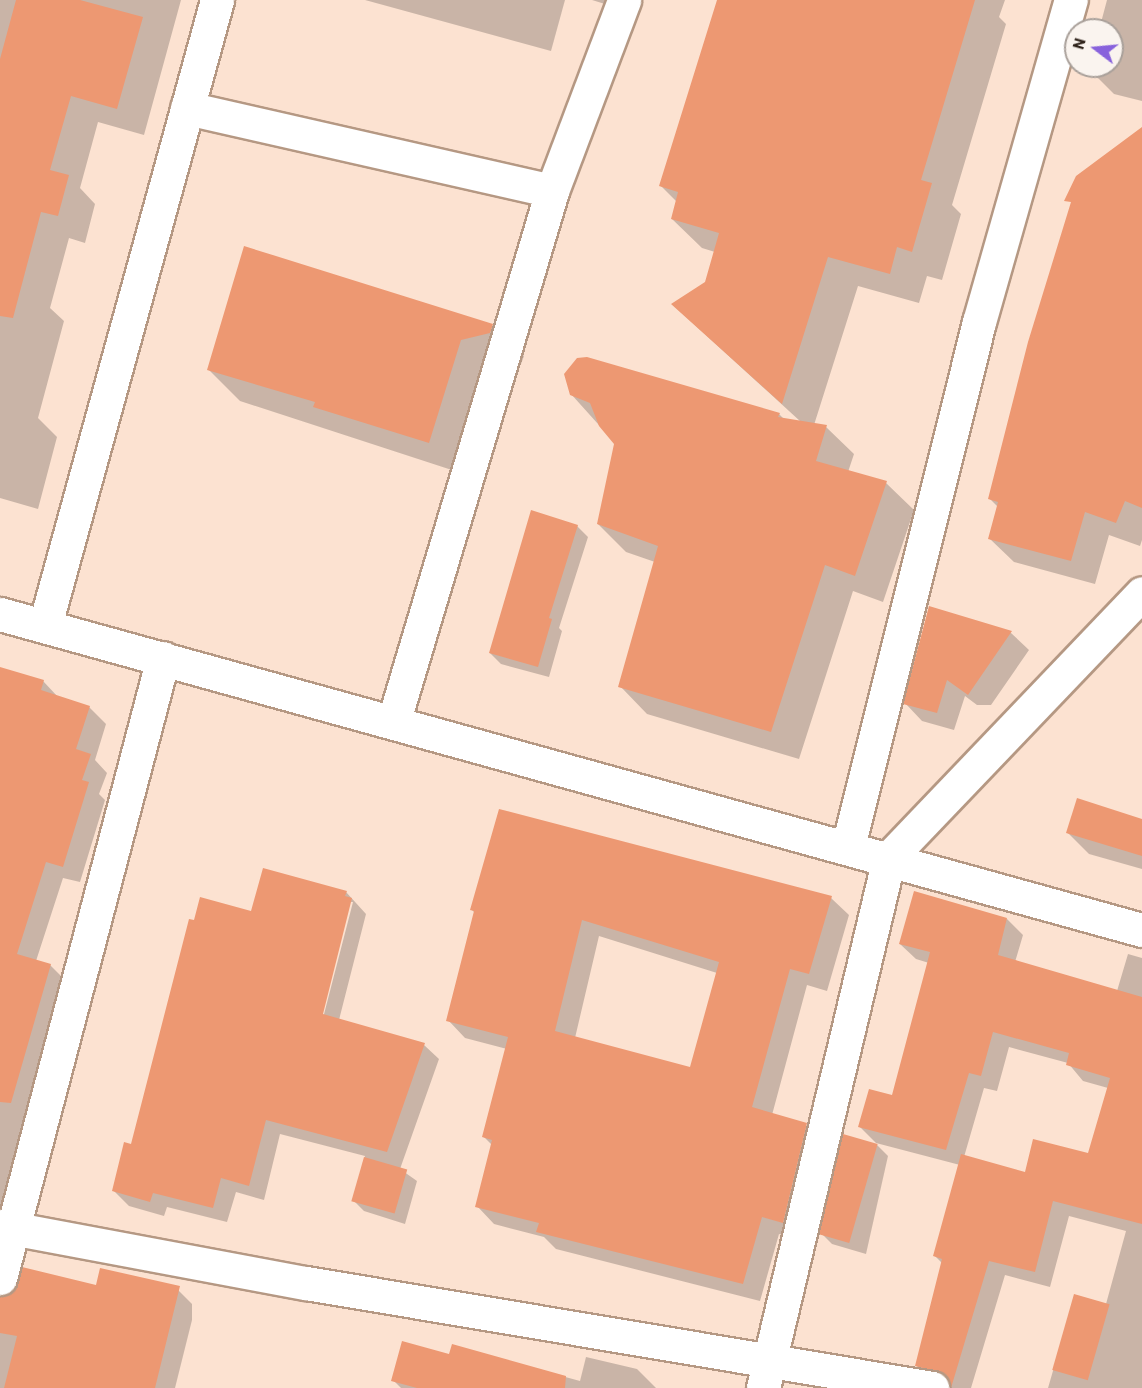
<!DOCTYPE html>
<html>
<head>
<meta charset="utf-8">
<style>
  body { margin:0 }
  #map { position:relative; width:1142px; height:1388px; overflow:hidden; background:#fce2d1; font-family:Barlow,sans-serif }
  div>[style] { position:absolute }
  .shadow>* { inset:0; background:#0003 }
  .building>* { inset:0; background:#ed9872; transform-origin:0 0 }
  .roads { filter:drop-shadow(2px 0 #b59883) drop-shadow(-2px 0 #b59883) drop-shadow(0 2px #b59883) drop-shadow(0 -2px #b59883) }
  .minor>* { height:33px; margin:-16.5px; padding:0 16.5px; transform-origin:16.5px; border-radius:16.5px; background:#fff }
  span { translate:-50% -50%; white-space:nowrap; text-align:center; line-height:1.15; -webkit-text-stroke:4.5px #faf4ef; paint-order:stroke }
  .north { position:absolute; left:1064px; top:18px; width:60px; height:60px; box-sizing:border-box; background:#faf4ef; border:2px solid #a9a09a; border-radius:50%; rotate:286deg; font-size:16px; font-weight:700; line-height:24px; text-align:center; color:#2f231b }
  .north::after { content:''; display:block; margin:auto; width:21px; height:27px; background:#8862dc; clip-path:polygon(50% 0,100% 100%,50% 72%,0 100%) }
</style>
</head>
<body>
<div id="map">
  <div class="shadow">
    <div style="clip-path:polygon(0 0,181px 0,144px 135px,98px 122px,80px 188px,95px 204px,85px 243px,69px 238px,50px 308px,64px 321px,38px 418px,57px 437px,38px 509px,0 498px)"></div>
    <div style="clip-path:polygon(365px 0,565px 0,551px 51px)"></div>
    <div style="clip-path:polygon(592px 0,624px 0,621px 9px)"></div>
    <div style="clip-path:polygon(718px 0,1005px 0,999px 17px,1006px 24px,952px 205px,961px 214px,942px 280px,927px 276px,919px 303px,858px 286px,814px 425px,826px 427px,854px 454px,848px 472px,886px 483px,914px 510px,883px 602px,853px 591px,799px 759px,647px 714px,620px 686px,655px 562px,626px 552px,598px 524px,616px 444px,571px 394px,779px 414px,784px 419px,801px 422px,673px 305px,707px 283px,715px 252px,702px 248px,672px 219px,677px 202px,661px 186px)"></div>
    <div style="clip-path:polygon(1107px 0,1142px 0,1142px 101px,1114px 94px,1088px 68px,1112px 66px,1112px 30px,1099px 30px)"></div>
    <div style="clip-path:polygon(492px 325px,524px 356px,521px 364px,492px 372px,461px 473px,240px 401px,209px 370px)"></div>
    <div style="clip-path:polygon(1142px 434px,1142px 540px,1140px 546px,1109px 535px,1095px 584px,1014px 562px,990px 539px,998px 507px,990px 499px)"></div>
    <div style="clip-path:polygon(577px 526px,588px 537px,559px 628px,562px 631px,549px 677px,501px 664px,490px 653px)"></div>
    <div style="clip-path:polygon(931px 608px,1011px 633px,1029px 650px,991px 705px,977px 705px,965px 696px,954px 730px,922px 721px,905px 703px)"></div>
    <div style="clip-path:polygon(0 668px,43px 681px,58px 697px,89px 707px,106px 724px,95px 760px,107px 773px,99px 794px,105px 800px,80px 882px,63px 878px,36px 961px,50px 965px,67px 982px,0 1237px)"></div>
    <div style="clip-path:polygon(1142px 820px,1142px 869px,1089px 854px,1068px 833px)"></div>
    <div style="clip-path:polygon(evenodd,346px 892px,366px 914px,339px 1020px,424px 1045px,439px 1059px,400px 1169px,417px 1181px,405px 1224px,364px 1211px,353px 1200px,365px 1156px,280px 1134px,264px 1200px,236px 1192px,227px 1222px,167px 1207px,164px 1216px,129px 1206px,114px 1191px,132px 1146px,252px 912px,346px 892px,350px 902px,353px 902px,322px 1022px,319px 1021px,350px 902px)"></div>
    <div style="clip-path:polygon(evenodd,831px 898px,849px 915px,827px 991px,807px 985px,772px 1115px,806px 1125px,824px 1142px,800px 1240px,779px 1234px,760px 1301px,556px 1249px,544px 1237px,494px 1224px,477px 1206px,492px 1145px,484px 1137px,507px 1049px,465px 1038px,448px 1020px,475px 913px,472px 910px,831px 898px,599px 936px,717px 973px,691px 1068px,575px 1038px,599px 936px)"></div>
    <div style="clip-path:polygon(evenodd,1007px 919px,1023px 935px,1015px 962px,1117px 991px,1128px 954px,1142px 958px,1142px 1388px,1048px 1388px,1075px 1295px,1106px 1304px,1126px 1231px,1069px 1216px,1050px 1287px,1005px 1275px,971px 1388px,951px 1388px,933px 1382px,917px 1366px,942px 1263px,935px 1256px,960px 1165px,876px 1143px,860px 1127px,893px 1097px,929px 963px,916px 959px,900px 944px,1007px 919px,1009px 1047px,1068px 1063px,1083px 1081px,1108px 1088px,1089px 1155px,1026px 1173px,964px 1157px,984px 1088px,997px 1091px,1009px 1047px)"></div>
    <div style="clip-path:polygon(877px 1145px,888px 1156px,866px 1254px,832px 1244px,821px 1233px)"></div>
    <div style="clip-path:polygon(97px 1287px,175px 1287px,192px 1304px,192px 1320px,175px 1388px,0 1388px,0 1297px)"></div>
    <div style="clip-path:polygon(453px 1346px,580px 1381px,586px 1357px,637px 1369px,656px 1388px,401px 1388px,393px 1380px,450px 1355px)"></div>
  </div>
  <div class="building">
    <div style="clip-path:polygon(16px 0,80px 0,143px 17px,117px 109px,71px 96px,50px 170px,69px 175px,58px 216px,41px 212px,13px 318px,0 316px,0 59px)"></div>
    <div style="clip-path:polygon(717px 0,975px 0,921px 180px,932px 183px,912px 252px,897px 247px,890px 274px,828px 257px,782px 404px,671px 304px,705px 282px,719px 233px,671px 219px,678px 192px,659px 186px)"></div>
    <div style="clip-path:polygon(1142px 127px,1142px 508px,1125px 501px,1116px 523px,1085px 512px,1071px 561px,988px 539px,998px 502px,988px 499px,1028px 342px,1071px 202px,1064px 201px,1076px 176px)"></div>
    <div style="clip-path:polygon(244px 246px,493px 324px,490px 333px,461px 340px,429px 443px,313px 407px,315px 402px,207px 370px)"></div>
    <div style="clip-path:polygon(587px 357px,780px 413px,778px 417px,827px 425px,816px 461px,887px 481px,855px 576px,825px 565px,771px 732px,618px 687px,658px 546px,597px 524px,614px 444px,599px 426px,590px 403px,570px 395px,564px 374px,577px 358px)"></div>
    <div style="clip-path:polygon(531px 510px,578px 525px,549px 618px,552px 619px,538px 667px,489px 653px)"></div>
    <div style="clip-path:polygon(929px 606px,1012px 631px,968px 695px,947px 680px,937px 713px,903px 704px)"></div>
    <div style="clip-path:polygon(0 667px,44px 680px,41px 690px,90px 706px,76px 749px,91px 754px,82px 780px,89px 782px,63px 867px,46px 862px,17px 954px,51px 964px,11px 1103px,0 1102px)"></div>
    <div style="clip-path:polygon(1077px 798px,1142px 819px,1142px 856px,1066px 833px)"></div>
    <div style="clip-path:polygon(evenodd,499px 809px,832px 896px,809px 974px,790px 969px,752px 1107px,807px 1123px,783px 1223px,762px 1217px,743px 1284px,536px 1232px,539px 1223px,475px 1207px,492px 1140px,482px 1137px,508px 1037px,446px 1021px,474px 911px,470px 910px,499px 809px,582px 920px,719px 962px,690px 1067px,555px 1031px,582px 920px)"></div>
    <div style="clip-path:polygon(263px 868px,347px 891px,345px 896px,352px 898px,323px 1014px,425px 1043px,387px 1152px,266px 1120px,249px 1186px,221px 1178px,213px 1208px,153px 1193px,150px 1202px,112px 1191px,124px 1142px,131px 1144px,189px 919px,194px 920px,200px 897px,251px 911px)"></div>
    <div style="clip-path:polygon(914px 891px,1007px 918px,998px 955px,1142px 997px,1142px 1224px,1053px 1201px,1035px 1272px,989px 1261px,951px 1388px,943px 1373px,915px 1366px,942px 1259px,933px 1256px,961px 1154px,1025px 1172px,1033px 1139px,1088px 1153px,1110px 1078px,1066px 1065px,1069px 1053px,993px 1032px,981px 1076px,969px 1073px,946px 1150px,858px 1127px,869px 1089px,892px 1095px,930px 952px,899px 944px)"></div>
    <div style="left:843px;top:1134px;width:36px;height:103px;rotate:16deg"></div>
    <div style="left:364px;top:1157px;width:45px;height:46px;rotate:16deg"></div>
    <div style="clip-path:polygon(22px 1267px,96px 1285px,100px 1268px,180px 1286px,155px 1388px,4px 1388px,17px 1336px,0 1333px,0 1296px,14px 1291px)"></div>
    <div style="left:1074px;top:1294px;width:37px;height:79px;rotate:16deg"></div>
    <div style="clip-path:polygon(402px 1341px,449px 1354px,452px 1344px,566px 1376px,565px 1388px,417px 1388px,391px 1381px)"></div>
  </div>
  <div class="roads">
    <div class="minor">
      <div style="left:187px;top:108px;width:374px;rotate:12.8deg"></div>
      <div style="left:0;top:614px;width:1185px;rotate:15.47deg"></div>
      <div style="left:45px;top:625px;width:648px;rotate:-74.61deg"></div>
      <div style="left:394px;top:720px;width:552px;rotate:-73.37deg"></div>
      <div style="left:552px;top:191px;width:204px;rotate:-69.3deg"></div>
      <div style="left:848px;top:847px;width:541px;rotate:-75.99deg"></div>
      <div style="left:979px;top:322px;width:335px;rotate:-74.1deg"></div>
      <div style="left:0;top:1226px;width:311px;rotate:10.6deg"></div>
      <div style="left:306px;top:1283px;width:635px;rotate:9.52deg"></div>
      <div style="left:0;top:1278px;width:641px;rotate:-75.27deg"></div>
      <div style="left:763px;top:1388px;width:545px;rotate:-76.63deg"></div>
      <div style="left:889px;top:858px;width:366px;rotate:-46.3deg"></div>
    </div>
  </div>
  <div class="north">N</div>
</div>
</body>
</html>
